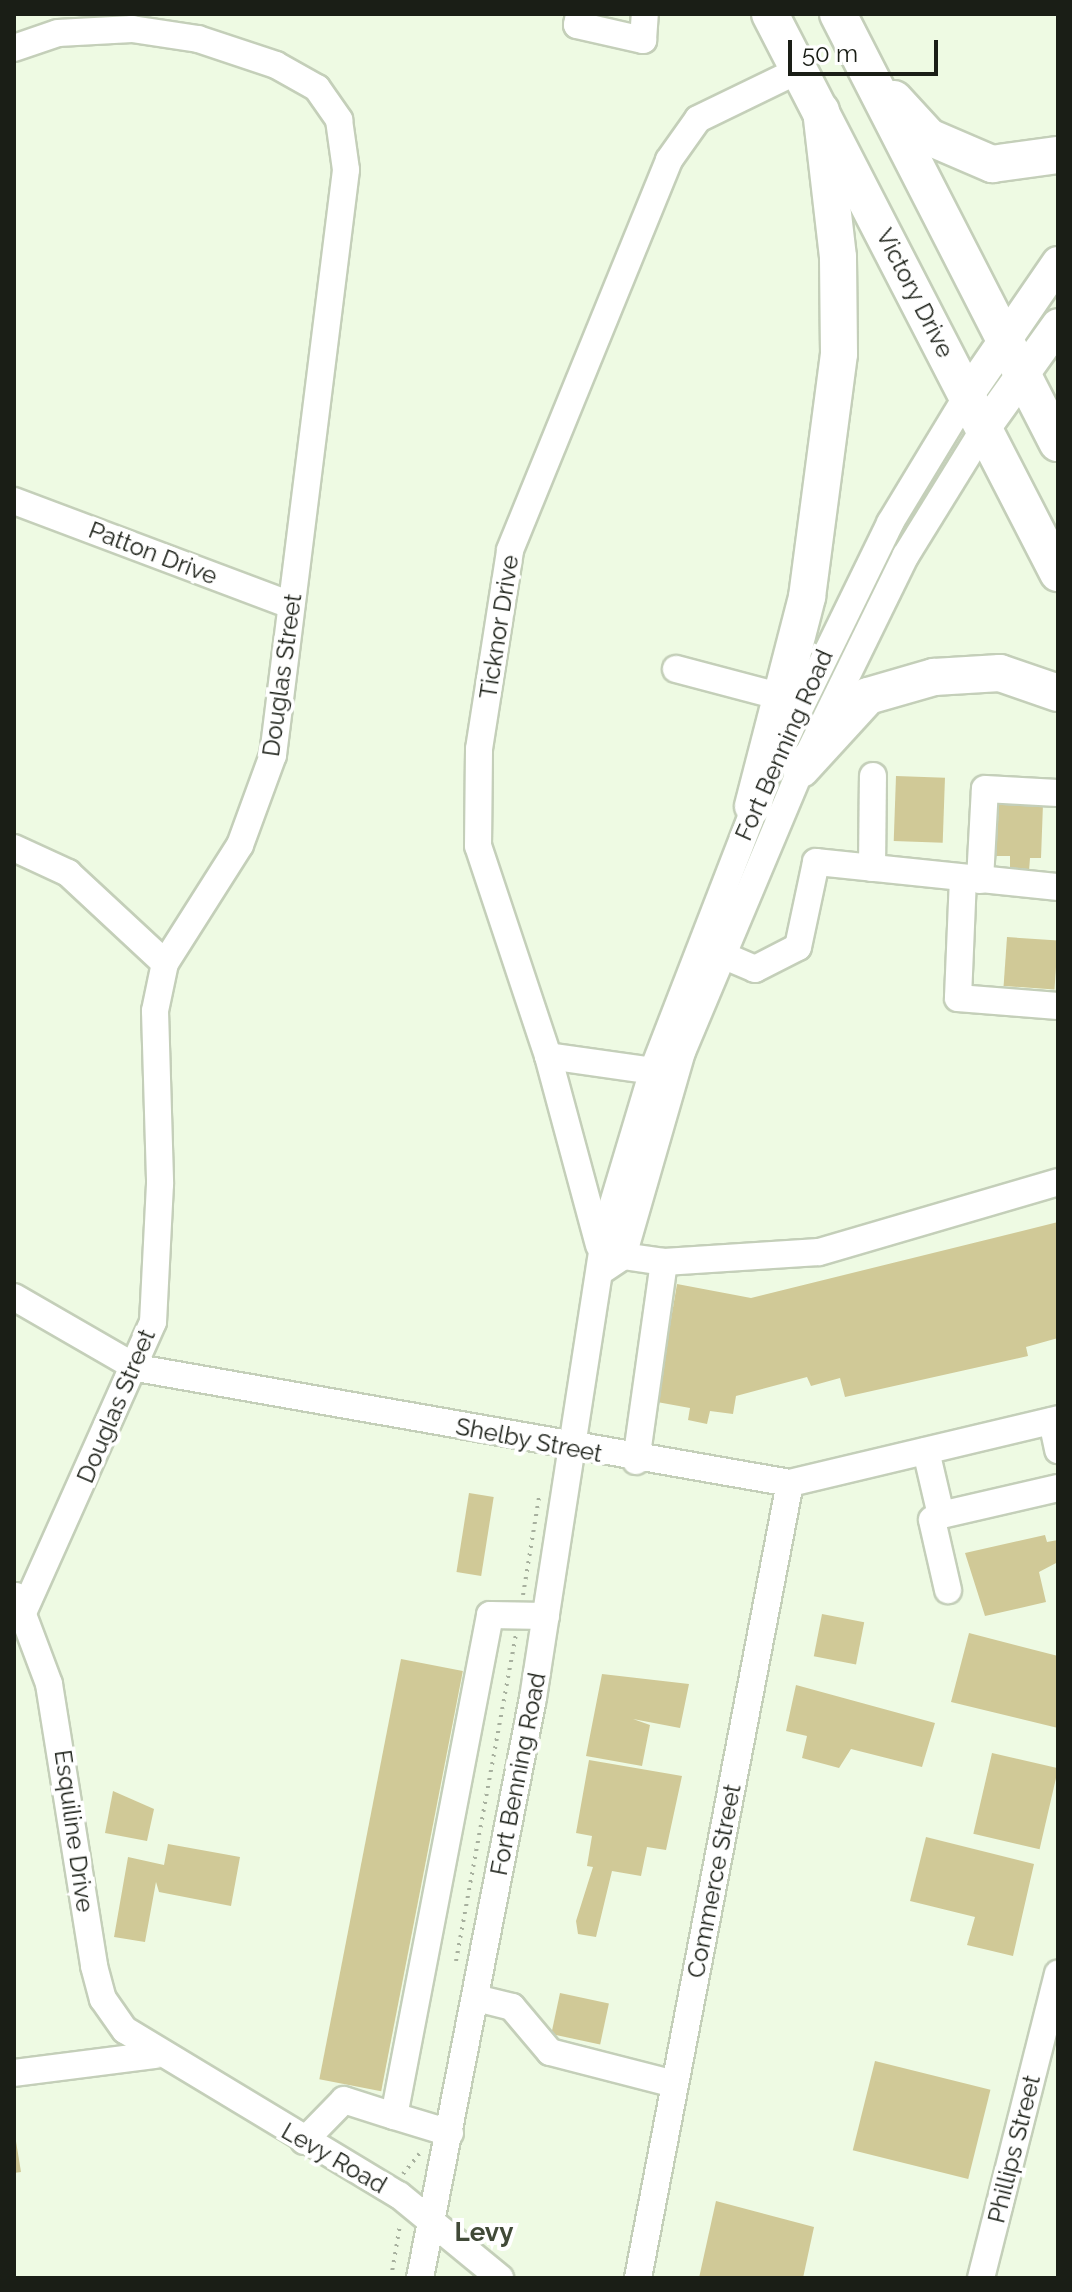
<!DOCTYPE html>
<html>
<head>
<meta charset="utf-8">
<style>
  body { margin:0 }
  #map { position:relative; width:1072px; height:2292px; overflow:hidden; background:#eefae3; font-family:Raleway,sans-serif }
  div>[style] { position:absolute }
  .building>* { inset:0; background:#d0c997; transform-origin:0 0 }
  .path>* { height:4px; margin-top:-2px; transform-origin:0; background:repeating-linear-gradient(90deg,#a7b09e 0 2px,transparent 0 8px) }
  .roads { filter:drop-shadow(2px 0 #c4cfb9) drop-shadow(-2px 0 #c4cfb9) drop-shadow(0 2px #c4cfb9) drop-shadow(0 -2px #c4cfb9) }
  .minor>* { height:26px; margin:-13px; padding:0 13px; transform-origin:13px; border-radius:13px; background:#fff }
  .major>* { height:32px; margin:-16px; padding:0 16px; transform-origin:16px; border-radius:16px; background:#fff }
  .highway>* { height:36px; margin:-18px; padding:0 18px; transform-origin:18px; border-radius:18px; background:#fff }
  span { translate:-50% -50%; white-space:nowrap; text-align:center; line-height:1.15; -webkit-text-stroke:8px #fff; paint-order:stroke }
  .street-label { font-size:24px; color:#1a1e16 }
  .neighbourhood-label { font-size:26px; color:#414a38; font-weight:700 }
  .frame { position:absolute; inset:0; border:16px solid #1a1e16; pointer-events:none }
  .scale { position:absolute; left:788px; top:40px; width:150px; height:36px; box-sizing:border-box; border:4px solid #1a1e16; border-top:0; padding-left:10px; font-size:24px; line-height:28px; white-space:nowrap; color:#1a1e16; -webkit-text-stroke:6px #fff; paint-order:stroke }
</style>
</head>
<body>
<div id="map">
  <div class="building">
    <div style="left:896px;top:776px;width:49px;height:65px;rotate:2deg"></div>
    <div style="clip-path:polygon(994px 802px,1043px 804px,1041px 858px,1030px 858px,1029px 871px,1010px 870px,1010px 856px,992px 856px)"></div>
    <div style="left:1007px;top:937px;width:51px;height:49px;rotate:4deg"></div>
    <div style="clip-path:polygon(1058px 1222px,1058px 1338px,1026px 1347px,1028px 1356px,845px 1397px,840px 1378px,811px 1386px,807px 1377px,736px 1396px,733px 1414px,710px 1411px,707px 1424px,688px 1420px,690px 1408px,657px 1402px,677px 1284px,751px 1298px)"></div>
    <div style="left:469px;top:1493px;width:25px;height:80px;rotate:9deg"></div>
    <div style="clip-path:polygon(1045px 1535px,1047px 1542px,1058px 1540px,1058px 1562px,1039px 1572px,1046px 1602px,985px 1616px,965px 1553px)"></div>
    <div style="left:822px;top:1614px;width:43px;height:43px;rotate:11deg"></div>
    <div style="clip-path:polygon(969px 1633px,1058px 1656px,1058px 1728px,951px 1702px)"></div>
    <div style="left:401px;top:1659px;width:63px;height:428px;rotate:11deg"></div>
    <div style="clip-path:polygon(602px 1674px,689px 1684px,680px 1728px,633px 1719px,650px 1725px,642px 1766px,586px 1756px)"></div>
    <div style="clip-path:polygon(796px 1685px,935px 1723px,922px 1767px,851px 1749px,839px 1768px,802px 1758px,807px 1736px,786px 1731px)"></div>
    <div style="left:992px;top:1753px;width:68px;height:83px;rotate:13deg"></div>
    <div style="clip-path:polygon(589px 1760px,682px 1776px,666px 1850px,647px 1847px,641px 1876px,612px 1871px,596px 1937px,578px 1934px,576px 1921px,593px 1867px,587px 1866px,592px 1836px,576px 1833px)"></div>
    <div style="clip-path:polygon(113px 1791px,154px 1809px,147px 1841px,105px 1833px)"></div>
    <div style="clip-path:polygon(926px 1837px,1034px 1864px,1013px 1956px,967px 1945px,975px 1917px,910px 1901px)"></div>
    <div style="clip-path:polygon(168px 1844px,240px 1857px,231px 1906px,159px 1892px,156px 1882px,145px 1942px,114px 1937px,128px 1857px,164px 1865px)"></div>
    <div style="left:560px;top:1993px;width:50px;height:42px;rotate:12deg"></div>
    <div style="left:875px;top:2061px;width:119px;height:92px;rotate:14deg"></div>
    <div style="clip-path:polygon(14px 2129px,21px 2172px,14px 2173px)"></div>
    <div style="clip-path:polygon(716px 2201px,814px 2227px,803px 2278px,699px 2278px)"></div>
  </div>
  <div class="path">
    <div style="left:523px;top:1595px;width:99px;rotate:-80.7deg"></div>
    <div style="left:456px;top:1961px;width:331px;rotate:-79.6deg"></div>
    <div style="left:403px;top:2174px;width:26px;rotate:-51deg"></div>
    <div style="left:391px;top:2278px;width:54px;rotate:-80.4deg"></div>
  </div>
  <div class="roads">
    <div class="minor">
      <div style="left:579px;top:14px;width:11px;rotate:100deg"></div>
      <div style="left:577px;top:25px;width:68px;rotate:12.8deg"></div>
      <div style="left:643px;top:40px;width:26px;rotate:-86deg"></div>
      <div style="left:14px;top:48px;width:46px;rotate:-18.8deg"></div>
      <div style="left:58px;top:33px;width:74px;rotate:-3.1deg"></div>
      <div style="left:132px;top:29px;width:67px;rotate:8.6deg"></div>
      <div style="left:198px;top:39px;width:82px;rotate:18.4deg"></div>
      <div style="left:276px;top:65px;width:47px;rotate:29.3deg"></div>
      <div style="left:317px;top:88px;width:39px;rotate:55deg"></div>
      <div style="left:339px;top:120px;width:50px;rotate:82deg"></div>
      <div style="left:346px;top:170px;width:590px;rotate:97.11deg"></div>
      <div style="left:273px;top:755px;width:96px;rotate:110.1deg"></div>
      <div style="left:240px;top:845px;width:140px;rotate:122.4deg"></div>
      <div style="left:165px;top:963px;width:49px;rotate:101.8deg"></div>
      <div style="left:155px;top:1011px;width:173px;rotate:88.3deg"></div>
      <div style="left:160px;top:1184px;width:138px;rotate:92.9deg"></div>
      <div style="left:153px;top:1322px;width:316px;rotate:114.1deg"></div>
      <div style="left:14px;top:501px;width:296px;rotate:20.6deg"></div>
      <div style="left:676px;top:669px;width:110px;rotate:14.8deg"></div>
      <div style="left:779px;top:751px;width:254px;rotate:-64deg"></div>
      <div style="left:890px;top:523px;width:151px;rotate:-58.8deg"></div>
      <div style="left:14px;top:848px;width:60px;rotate:24.8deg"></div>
      <div style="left:68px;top:873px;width:132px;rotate:42.9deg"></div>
      <div style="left:872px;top:868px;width:92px;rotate:-89.4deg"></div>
      <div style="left:963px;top:878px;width:120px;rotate:92.4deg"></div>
      <div style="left:958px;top:998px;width:100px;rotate:4.6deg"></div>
      <div style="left:980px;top:880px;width:91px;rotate:-86.9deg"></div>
      <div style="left:985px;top:789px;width:73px;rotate:3.1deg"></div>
      <div style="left:720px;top:954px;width:38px;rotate:23deg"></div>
      <div style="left:755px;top:969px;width:48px;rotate:-27.1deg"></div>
      <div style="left:798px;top:947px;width:87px;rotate:-78deg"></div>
      <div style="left:816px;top:862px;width:243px;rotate:5.9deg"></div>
      <div style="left:548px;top:1056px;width:120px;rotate:8.1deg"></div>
      <div style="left:599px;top:1245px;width:196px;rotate:-105.1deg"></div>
      <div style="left:548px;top:1056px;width:221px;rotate:-108.4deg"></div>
      <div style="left:478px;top:846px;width:97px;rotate:-89.4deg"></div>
      <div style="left:479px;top:749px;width:201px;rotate:-81.1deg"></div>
      <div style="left:510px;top:550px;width:421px;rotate:-67.8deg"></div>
      <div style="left:669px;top:160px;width:50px;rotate:-54.7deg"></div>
      <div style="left:698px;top:119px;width:112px;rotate:-25.9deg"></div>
      <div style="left:623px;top:1256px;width:41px;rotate:8.3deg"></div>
      <div style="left:664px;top:1262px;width:155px;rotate:-3.7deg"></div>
      <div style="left:819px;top:1252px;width:249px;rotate:-16.3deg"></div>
      <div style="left:604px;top:1269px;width:23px;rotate:-34deg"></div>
      <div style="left:623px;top:1256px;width:212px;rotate:-73.9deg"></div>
      <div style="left:682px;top:1052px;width:307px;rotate:-67.2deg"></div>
      <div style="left:801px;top:769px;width:238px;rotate:-63.9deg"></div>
      <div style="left:906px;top:555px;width:150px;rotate:-58.3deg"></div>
      <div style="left:14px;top:1297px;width:142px;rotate:30deg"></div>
      <div style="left:137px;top:1368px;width:663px;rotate:9.99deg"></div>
      <div style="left:790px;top:1483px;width:276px;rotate:-13.4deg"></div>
      <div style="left:1052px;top:1421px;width:30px;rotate:78deg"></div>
      <div style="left:926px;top:1451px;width:66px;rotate:76.8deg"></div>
      <div style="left:941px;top:1515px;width:120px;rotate:-13deg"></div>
      <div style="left:636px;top:1461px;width:201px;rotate:-82deg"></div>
      <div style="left:941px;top:1515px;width:10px;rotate:151deg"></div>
      <div style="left:932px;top:1520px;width:72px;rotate:77.1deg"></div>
      <div style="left:16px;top:1596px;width:94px;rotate:69.4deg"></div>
      <div style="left:49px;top:1684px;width:286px;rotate:80.9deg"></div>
      <div style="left:94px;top:1966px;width:34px;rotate:75deg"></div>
      <div style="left:103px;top:1999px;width:38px;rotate:55deg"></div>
      <div style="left:125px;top:2030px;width:320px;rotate:31.1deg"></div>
      <div style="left:399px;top:2195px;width:131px;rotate:39.4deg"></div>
      <div style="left:476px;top:1998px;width:37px;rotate:14deg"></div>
      <div style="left:512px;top:2007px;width:59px;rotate:49.8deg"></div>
      <div style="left:550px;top:2052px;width:129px;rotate:14.4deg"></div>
      <div style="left:14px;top:2073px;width:142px;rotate:-7.3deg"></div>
      <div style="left:450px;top:2133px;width:59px;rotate:-163.1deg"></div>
      <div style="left:394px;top:2116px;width:510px;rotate:-79.15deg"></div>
      <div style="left:490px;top:1615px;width:56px;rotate:1deg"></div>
      <div style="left:304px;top:2141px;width:57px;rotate:-45.7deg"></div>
      <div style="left:344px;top:2100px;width:52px;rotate:17.7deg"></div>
      <div style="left:420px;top:2278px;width:591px;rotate:-78.98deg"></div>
      <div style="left:533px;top:1698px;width:477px;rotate:-81.2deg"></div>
      <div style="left:606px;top:1227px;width:164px;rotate:-73.3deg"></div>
      <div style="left:653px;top:1070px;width:299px;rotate:-68.8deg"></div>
      <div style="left:638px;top:2278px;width:809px;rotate:-79.18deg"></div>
      <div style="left:981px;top:2278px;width:314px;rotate:-75.8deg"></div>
    </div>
    <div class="major">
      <div style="left:968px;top:394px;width:159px;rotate:-55.5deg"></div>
      <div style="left:985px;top:427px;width:125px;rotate:-54.4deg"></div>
    </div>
    <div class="highway">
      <div style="left:770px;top:14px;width:629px;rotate:62.74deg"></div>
      <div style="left:838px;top:14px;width:482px;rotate:62.9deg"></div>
      <div style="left:894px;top:99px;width:52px;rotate:47.4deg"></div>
      <div style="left:929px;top:137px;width:69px;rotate:23.2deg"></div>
      <div style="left:992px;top:164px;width:67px;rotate:-7.8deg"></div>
      <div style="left:801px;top:769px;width:99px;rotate:-47.5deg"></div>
      <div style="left:868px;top:696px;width:69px;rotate:-16.1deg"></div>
      <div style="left:934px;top:677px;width:66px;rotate:-3.5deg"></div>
      <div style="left:1000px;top:673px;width:61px;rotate:19deg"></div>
      <div style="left:753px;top:806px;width:216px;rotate:-75.5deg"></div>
      <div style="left:807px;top:597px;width:245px;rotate:-82.5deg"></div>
      <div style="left:839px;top:354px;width:97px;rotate:-90.6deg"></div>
      <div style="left:838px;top:257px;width:147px;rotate:-96.6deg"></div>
    </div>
  </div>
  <div class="street-label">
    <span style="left:915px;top:293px;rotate:63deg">Victory Drive</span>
    <span style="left:153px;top:553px;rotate:21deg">Patton Drive</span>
    <span style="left:499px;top:627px;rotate:-81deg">Ticknor Drive</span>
    <span style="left:282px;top:675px;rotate:-82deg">Douglas Street</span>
    <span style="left:784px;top:745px;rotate:-66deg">Fort Benning Road</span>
    <span style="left:116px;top:1406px;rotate:-67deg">Douglas Street</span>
    <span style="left:529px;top:1440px;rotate:11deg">Shelby Street</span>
    <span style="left:518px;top:1774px;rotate:-79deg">Fort Benning Road</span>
    <span style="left:74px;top:1831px;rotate:82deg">Esquiline Drive</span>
    <span style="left:714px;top:1881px;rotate:-79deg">Commerce Street</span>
    <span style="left:1014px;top:2149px;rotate:-76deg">Phillips Street</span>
    <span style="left:334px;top:2158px;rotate:30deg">Levy Road</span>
  </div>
  <div class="neighbourhood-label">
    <span style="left:484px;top:2233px">Levy</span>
  </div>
  <div class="frame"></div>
  <div class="scale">50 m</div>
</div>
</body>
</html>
